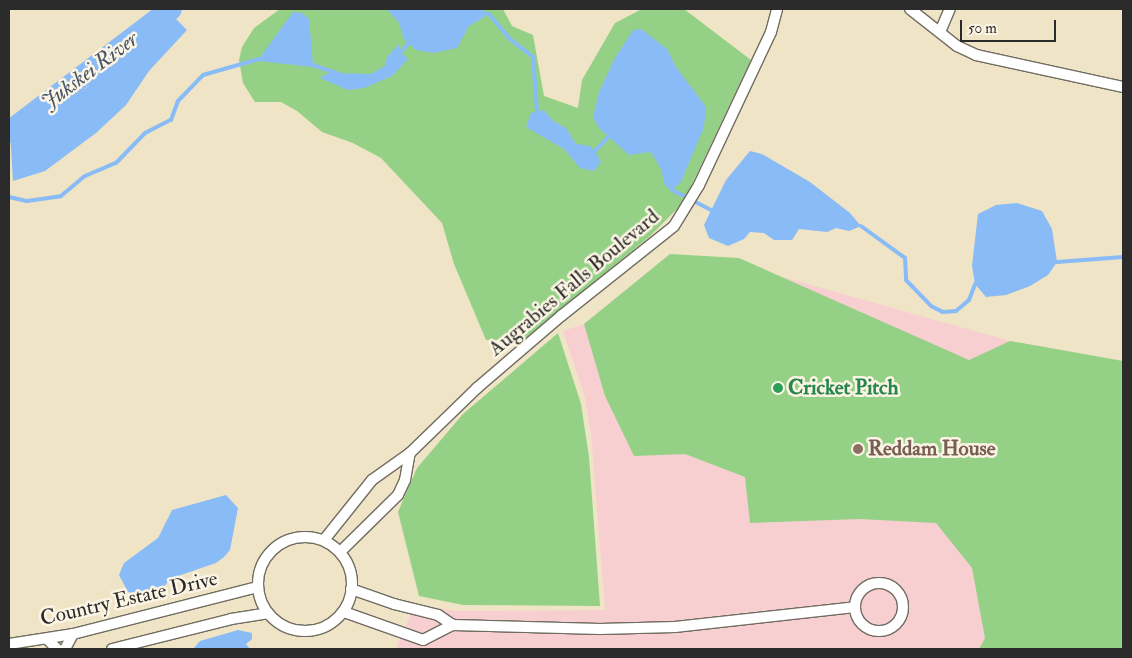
<!DOCTYPE html>
<html>
<head>
<meta charset="utf-8">
<style>
  body { margin:0 }
  #map { position:relative; width:1132px; height:658px; overflow:hidden; background:#efe4c5; font-family:"IM FELL Double Pica",serif }
  div>[style] { position:absolute }
  .built>* { inset:0; background:#f7cfd1 }
  .green>* { inset:0; background:#94d187 }
  .water>* { inset:0; background:#89bbf6 }
  .stream>* { height:4px; margin:-2px; padding:0 2px; transform-origin:2px; border-radius:2px; background:#89bbf6 }
  .river>* { height:22px; margin:-11px; padding:0 11px; transform-origin:11px; border-radius:11px; background:#89bbf6 }
  .roads { filter:drop-shadow(1px 0 #706c61) drop-shadow(-1px 0 #706c61) drop-shadow(0 1px #706c61) drop-shadow(0 -1px #706c61) }
  .street>* { height:10px; margin:-5px; padding:0 5px; transform-origin:5px; border-radius:5px; background:#fff }
  .street>.ring { margin:-5px; padding:0; box-sizing:content-box; background:none; border:10px solid #fff; border-radius:50% }
  .dots>* { width:14px; height:14px; translate:-50% -50%; box-sizing:border-box; border:2px solid #fcf5e5; border-radius:50% }
  span { translate:-50% -50%; white-space:nowrap; text-align:center; line-height:1.15; -webkit-text-stroke:5px #fcf5e5; paint-order:stroke }
  .street-label { font-size:21px; color:#2b2b2b }
  .leisure-label { font-size:21px; color:#27864d; font-weight:700 }
  .left { translate:0 -50%; text-align:left }
  .education-label { font-size:21px; color:#785e54; font-weight:700 }
  .water-label { font-size:22px; color:#475668; font-style:italic }
  .frame { position:absolute; inset:0; border:10px solid #2b2b2b; pointer-events:none }
  .scale { position:absolute; left:960px; top:20px; width:96px; height:22px; box-sizing:border-box; border:2px solid #2b2b2b; border-top:0; padding-left:6px; font-size:15px; line-height:18px; white-space:nowrap; color:#2b2b2b; -webkit-text-stroke:4px #fcf5e5; paint-order:stroke }
</style>
</head>
<body>
<div id="map">
  <div class="built">
    <div style="clip-path:polygon(670px 254px,786px 278px,1010px 341px,1123px 361px,1123px 649px,396px 649px,415px 604px,456px 611px,605px 610px,591px 434px,585px 398px,563px 331px,584px 324px)"></div>
  </div>
  <div class="green">
    <div style="clip-path:polygon(280px 9px,503px 9px,512px 26px,533px 35px,544px 96px,578px 108px,582px 80px,615px 23px,642px 9px,684px 9px,751px 60px,683px 203px,649px 237px,521px 342px,486px 340px,454px 264px,442px 223px,381px 158px,353px 143px,322px 132px,297px 111px,281px 102px,255px 102px,243px 83px,239px 60px,242px 47px,254px 28px)"></div>
    <div style="clip-path:polygon(670px 254px,739px 258px,969px 360px,1010px 341px,1123px 361px,1123px 649px,979px 649px,985px 638px,972px 568px,936px 523px,859px 519px,750px 523px,745px 477px,685px 454px,634px 456px,605px 396px,584px 324px)"></div>
    <div style="clip-path:polygon(558px 333px,581px 404px,589px 457px,600px 606px,463px 605px,419px 596px,398px 512px,417px 468px,463px 414px)"></div>
  </div>
  <div class="water">
    <div style="clip-path:polygon(155px 9px,166px 9px,187px 30px,149px 71px,126px 105px,96px 133px,45px 171px,13px 181px,10px 132px,41px 118px,87px 87px)"></div>
    <div style="clip-path:polygon(387px 9px,482px 9px,489px 14px,469px 26px,457px 48px,433px 53px,416px 50px,404px 39px,399px 23px)"></div>
    <div style="clip-path:polygon(293px 12px,302px 13px,309px 19px,313px 65px,259px 59px)"></div>
    <div style="clip-path:polygon(641px 29px,667px 49px,676px 67px,706px 107px,704px 127px,681px 182px,672px 190px,665px 186px,661px 169px,651px 152px,629px 155px,599px 128px,593px 117px,599px 92px,615px 58px,633px 30px)"></div>
    <div style="clip-path:polygon(399px 44px,401px 53px,408px 59px,392px 76px,364px 88px,348px 90px,320px 78px,328px 73px,371px 74px,385px 66px,387px 57px)"></div>
    <div style="clip-path:polygon(544px 110px,553px 121px,566px 128px,576px 144px,590px 146px,595px 151px,601px 162px,594px 171px,580px 168px,564px 149px,526px 127px,531px 113px)"></div>
    <div style="clip-path:polygon(750px 151px,762px 154px,810px 182px,850px 213px,861px 226px,849px 231px,836px 228px,827px 232px,799px 229px,792px 240px,774px 240px,764px 233px,750px 232px,744px 239px,728px 246px,709px 238px,704px 225px,726px 180px)"></div>
    <div style="clip-path:polygon(1017px 203px,1042px 211px,1052px 229px,1057px 262px,1048px 275px,1030px 286px,1006px 295px,986px 297px,975px 284px,972px 266px,978px 214px,996px 205px)"></div>
    <div style="clip-path:polygon(226px 495px,238px 508px,230px 550px,224px 557px,216px 563px,172px 578px,160px 590px,138px 596px,128px 592px,119px 575px,124px 563px,158px 538px,172px 510px)"></div>
    <div style="clip-path:polygon(238px 630px,252px 633px,252px 639px,246px 644px,250px 649px,193px 649px,200px 641px)"></div>
  </div>
  <div class="stream">
    <div style="left:489px;top:14px;width:33px;rotate:50deg"></div>
    <div style="left:510px;top:39px;width:29px;rotate:38deg"></div>
    <div style="left:533px;top:57px;width:55px;rotate:85.8deg"></div>
    <div style="left:401px;top:52px;width:13px;rotate:-51deg"></div>
    <div style="left:595px;top:151px;width:19px;rotate:-47deg"></div>
    <div style="left:672px;top:190px;width:46px;rotate:27.1deg"></div>
    <div style="left:9px;top:197px;width:18px;rotate:13deg"></div>
    <div style="left:27px;top:201px;width:34px;rotate:-8deg"></div>
    <div style="left:61px;top:196px;width:31px;rotate:-40deg"></div>
    <div style="left:85px;top:176px;width:34px;rotate:-23deg"></div>
    <div style="left:116px;top:163px;width:42px;rotate:-46deg"></div>
    <div style="left:145px;top:133px;width:29px;rotate:-27deg"></div>
    <div style="left:171px;top:120px;width:20px;rotate:-70deg"></div>
    <div style="left:178px;top:101px;width:36px;rotate:-46deg"></div>
    <div style="left:203px;top:75px;width:58px;rotate:-15.9deg"></div>
    <div style="left:259px;top:59px;width:54px;rotate:6.3deg"></div>
    <div style="left:313px;top:65px;width:28px;rotate:19deg"></div>
    <div style="left:861px;top:226px;width:54px;rotate:36deg"></div>
    <div style="left:905px;top:258px;width:22px;rotate:87deg"></div>
    <div style="left:906px;top:280px;width:36px;rotate:46deg"></div>
    <div style="left:931px;top:306px;width:13px;rotate:27deg"></div>
    <div style="left:943px;top:312px;width:13px;rotate:-4deg"></div>
    <div style="left:956px;top:311px;width:17px;rotate:-40deg"></div>
    <div style="left:969px;top:300px;width:17px;rotate:-69deg"></div>
    <div style="left:1057px;top:262px;width:66px;rotate:-4.3deg"></div>
  </div>
  <div class="river">
    <div style="left:9px;top:132px;width:203px;rotate:-37.2deg"></div>
  </div>
  <div class="roads">
    <div class="street">
      <div style="left:910px;top:9px;width:60px;rotate:38.2deg"></div>
      <div style="left:957px;top:46px;width:21px;rotate:25deg"></div>
      <div style="left:976px;top:55px;width:150px;rotate:12.3deg"></div>
      <div style="left:940px;top:32px;width:25px;rotate:-67deg"></div>
      <div class="ring" style="left:258px;top:537px;width:84px;height:84px"></div>
      <div style="left:324px;top:540px;width:77px;rotate:-51.3deg"></div>
      <div style="left:372px;top:480px;width:47px;rotate:-35.4deg"></div>
      <div style="left:410px;top:453px;width:93px;rotate:-44.1deg"></div>
      <div style="left:477px;top:388px;width:111px;rotate:-40.6deg"></div>
      <div style="left:561px;top:316px;width:144px;rotate:-38.5deg"></div>
      <div style="left:674px;top:226px;width:48px;rotate:-58.6deg"></div>
      <div style="left:699px;top:185px;width:169px;rotate:-64.8deg"></div>
      <div style="left:771px;top:32px;width:24px;rotate:-75deg"></div>
      <div style="left:340px;top:552px;width:81px;rotate:-44.5deg"></div>
      <div style="left:398px;top:495px;width:17px;rotate:-65deg"></div>
      <div style="left:405px;top:480px;width:27px;rotate:-80deg"></div>
      <div class="ring" style="left:855px;top:583px;width:38px;height:38px"></div>
      <div style="left:351px;top:589px;width:46px;rotate:19.2deg"></div>
      <div style="left:394px;top:604px;width:45px;rotate:14deg"></div>
      <div style="left:438px;top:615px;width:18px;rotate:34deg"></div>
      <div style="left:344px;top:612px;width:84px;rotate:19.5deg"></div>
      <div style="left:423px;top:640px;width:34px;rotate:-27deg"></div>
      <div style="left:453px;top:625px;width:147px;rotate:1.6deg"></div>
      <div style="left:600px;top:629px;width:75px;rotate:-1.5deg"></div>
      <div style="left:675px;top:627px;width:181px;rotate:-6.3deg"></div>
      <div style="left:47px;top:639px;width:14px;rotate:45deg"></div>
      <div style="left:9px;top:644px;width:65px;rotate:-8.9deg"></div>
      <div style="left:73px;top:634px;width:191px;rotate:-14.3deg"></div>
      <div style="left:65px;top:649px;width:17px;rotate:-62deg"></div>
      <div style="left:112px;top:649px;width:123px;rotate:-14.1deg"></div>
      <div style="left:231px;top:619px;width:37px;rotate:-9deg"></div>
    </div>
  </div>
  <div class="dots">
    <div style="left:778px;top:388px;background:#2e9e5b"></div>
    <div style="left:858px;top:449px;background:#8d6e63"></div>
  </div>
  <div class="street-label">
    <span style="left:574px;top:283px;rotate:-40deg">Augrabies Falls Boulevard</span>
    <span style="left:129px;top:599px;rotate:-13deg">Country Estate Drive</span>
  </div>
  <div class="leisure-label">
    <span class="left" style="left:788px;top:388px">Cricket Pitch</span>
  </div>
  <div class="education-label">
    <span class="left" style="left:868px;top:449px">Reddam House</span>
  </div>
  <div class="water-label">
    <span style="left:90px;top:71px;rotate:-37deg">Jukskei River</span>
  </div>
  <div class="frame"></div>
  <div class="scale">50 m</div>
</div>
</body>
</html>
